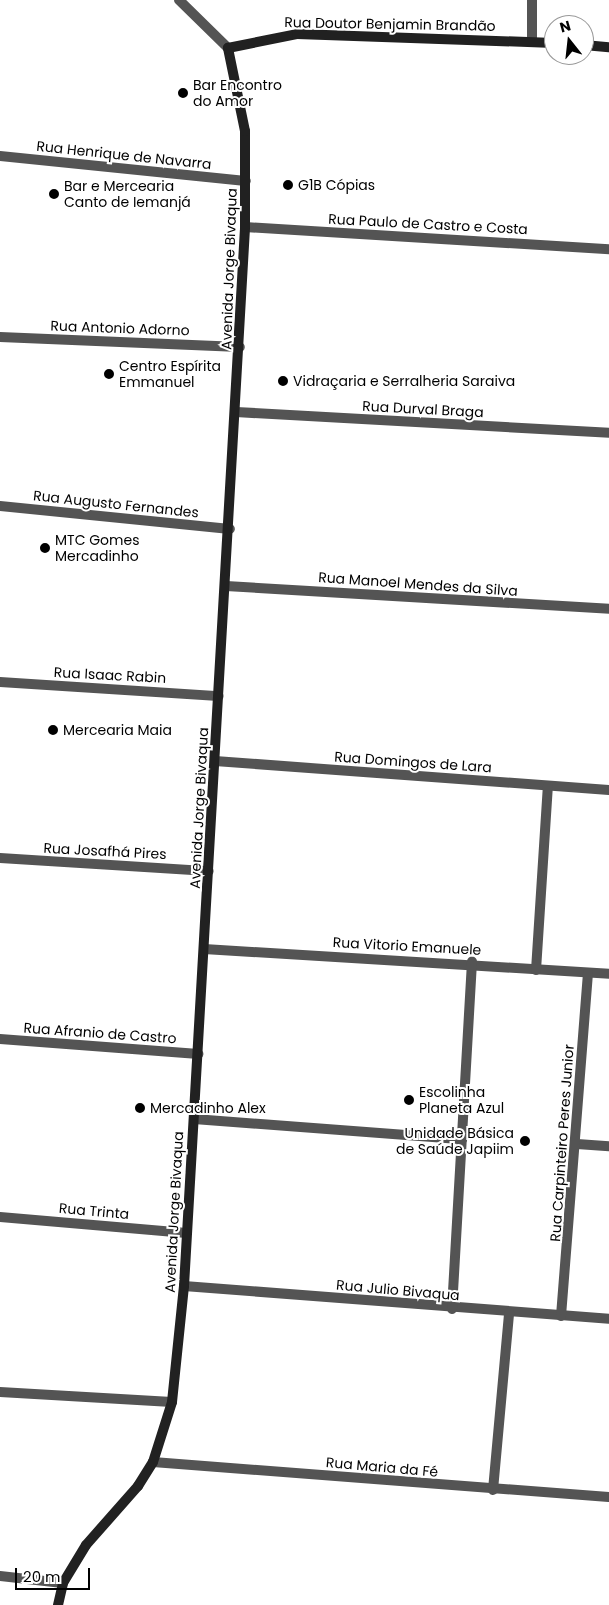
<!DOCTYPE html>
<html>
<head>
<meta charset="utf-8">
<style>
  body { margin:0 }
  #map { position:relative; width:609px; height:1605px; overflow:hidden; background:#fff; font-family:Poppins,sans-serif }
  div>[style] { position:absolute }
  .street>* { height:10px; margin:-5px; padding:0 5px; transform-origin:5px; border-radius:5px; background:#545454 }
  .secondary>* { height:10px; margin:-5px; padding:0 5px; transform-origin:5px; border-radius:5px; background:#212121 }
  .dots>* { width:14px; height:14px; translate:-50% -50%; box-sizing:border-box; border:2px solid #fff; border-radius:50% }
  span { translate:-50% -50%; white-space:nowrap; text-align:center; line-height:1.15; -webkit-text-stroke:4px #fff; paint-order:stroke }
  .street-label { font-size:14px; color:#000 }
  .poi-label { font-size:14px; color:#000 }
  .left { translate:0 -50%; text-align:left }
  .right { translate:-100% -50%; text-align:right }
  .north { position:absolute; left:544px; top:15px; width:50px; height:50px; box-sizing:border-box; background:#fff; border:1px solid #999; border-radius:50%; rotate:344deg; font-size:14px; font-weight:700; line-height:20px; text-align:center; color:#000 }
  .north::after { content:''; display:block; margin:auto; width:18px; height:22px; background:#000; clip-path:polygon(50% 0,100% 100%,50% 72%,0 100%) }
  .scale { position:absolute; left:15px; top:1568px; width:75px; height:22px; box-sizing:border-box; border:2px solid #000; border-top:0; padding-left:6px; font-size:15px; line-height:18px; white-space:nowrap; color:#000; -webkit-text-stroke:4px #fff; paint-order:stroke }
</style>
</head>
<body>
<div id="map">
  <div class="street">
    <div style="left:179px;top:0;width:69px;rotate:44.4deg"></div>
    <div style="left:532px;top:0;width:41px;rotate:90deg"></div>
    <div style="left:0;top:156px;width:247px;rotate:5.8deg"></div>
    <div style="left:245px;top:227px;width:365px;rotate:3.5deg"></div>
    <div style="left:0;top:337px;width:240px;rotate:2.4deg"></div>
    <div style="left:236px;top:412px;width:374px;rotate:3.2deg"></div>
    <div style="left:0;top:506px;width:231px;rotate:5.7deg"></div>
    <div style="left:226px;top:586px;width:384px;rotate:3.4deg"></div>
    <div style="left:0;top:682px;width:219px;rotate:3.7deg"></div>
    <div style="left:215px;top:761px;width:395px;rotate:4.2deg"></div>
    <div style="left:0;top:858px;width:209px;rotate:3.6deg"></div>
    <div style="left:204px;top:949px;width:406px;rotate:3.5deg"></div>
    <div style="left:536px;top:970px;width:184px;rotate:-86.3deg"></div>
    <div style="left:0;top:1039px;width:199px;rotate:4.3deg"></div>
    <div style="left:194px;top:1119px;width:269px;rotate:4.3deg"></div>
    <div style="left:577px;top:1144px;width:32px;rotate:4deg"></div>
    <div style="left:0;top:1217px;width:187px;rotate:4.9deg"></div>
    <div style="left:184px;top:1286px;width:426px;rotate:4.4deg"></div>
    <div style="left:452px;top:1309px;width:348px;rotate:-86.7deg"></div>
    <div style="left:561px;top:1316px;width:344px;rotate:-85.5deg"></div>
    <div style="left:0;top:1392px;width:172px;rotate:3.3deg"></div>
    <div style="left:153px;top:1462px;width:457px;rotate:4.4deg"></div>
    <div style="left:493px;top:1490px;width:178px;rotate:-84.8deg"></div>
    <div style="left:0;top:1576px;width:63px;rotate:6.3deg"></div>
  </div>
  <div class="secondary">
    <div style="left:584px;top:45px;width:25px;rotate:5deg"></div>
    <div style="left:58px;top:1605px;width:23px;rotate:-77deg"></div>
    <div style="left:63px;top:1583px;width:44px;rotate:-58.8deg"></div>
    <div style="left:86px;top:1545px;width:79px;rotate:-48.6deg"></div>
    <div style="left:138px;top:1486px;width:28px;rotate:-58deg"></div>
    <div style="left:153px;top:1462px;width:63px;rotate:-72.4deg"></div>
    <div style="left:172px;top:1402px;width:117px;rotate:-84.1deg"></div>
    <div style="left:184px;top:1286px;width:1061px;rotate:-86.7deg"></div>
    <div style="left:245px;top:227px;width:96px;rotate:-90deg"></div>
    <div style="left:245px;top:131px;width:85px;rotate:-101.6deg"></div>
    <div style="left:228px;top:48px;width:70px;rotate:-11.5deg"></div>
    <div style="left:297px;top:34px;width:257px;rotate:2deg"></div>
  </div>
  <div class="dots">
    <div style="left:183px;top:93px;background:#000"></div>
    <div style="left:288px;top:185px;background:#000"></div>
    <div style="left:54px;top:194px;background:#000"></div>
    <div style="left:109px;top:374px;background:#000"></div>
    <div style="left:283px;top:381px;background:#000"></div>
    <div style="left:45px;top:548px;background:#000"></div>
    <div style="left:53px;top:730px;background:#000"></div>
    <div style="left:409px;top:1100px;background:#000"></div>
    <div style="left:140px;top:1108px;background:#000"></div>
    <div style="left:525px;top:1141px;background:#000"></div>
  </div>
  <div class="street-label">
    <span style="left:390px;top:24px;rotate:1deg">Rua Doutor Benjamin Brandão</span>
    <span style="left:124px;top:155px;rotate:6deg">Rua Henrique de Navarra</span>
    <span style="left:428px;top:224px;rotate:3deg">Rua Paulo de Castro e Costa</span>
    <span style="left:229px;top:269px;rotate:-88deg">Avenida Jorge Bivaqua</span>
    <span style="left:120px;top:328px;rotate:2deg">Rua Antonio Adorno</span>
    <span style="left:423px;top:409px;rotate:3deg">Rua Durval Braga</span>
    <span style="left:116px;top:504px;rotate:6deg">Rua Augusto Fernandes</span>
    <span style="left:418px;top:584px;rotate:4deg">Rua Manoel Mendes da Silva</span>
    <span style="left:110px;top:675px;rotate:3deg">Rua Isaac Rabin</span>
    <span style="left:413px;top:762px;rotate:4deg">Rua Domingos de Lara</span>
    <span style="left:199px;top:808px;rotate:-87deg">Avenida Jorge Bivaqua</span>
    <span style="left:105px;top:851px;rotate:3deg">Rua Josafhá Pires</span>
    <span style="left:407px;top:946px;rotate:3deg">Rua Vitorio Emanuele</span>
    <span style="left:100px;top:1033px;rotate:4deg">Rua Afranio de Castro</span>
    <span style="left:562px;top:1143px;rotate:-86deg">Rua Carpinteiro Peres Junior</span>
    <span style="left:94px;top:1211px;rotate:5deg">Rua Trinta</span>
    <span style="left:174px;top:1212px;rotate:-87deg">Avenida Jorge Bivaqua</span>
    <span style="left:398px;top:1290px;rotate:5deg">Rua Julio Bivaqua</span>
    <span style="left:382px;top:1467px;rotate:5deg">Rua Maria da Fé</span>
  </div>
  <div class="poi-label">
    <span class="left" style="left:193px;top:93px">Bar Encontro<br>do Amor</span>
    <span class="left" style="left:298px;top:185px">G1B Cópias</span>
    <span class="left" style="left:64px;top:194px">Bar e Mercearia<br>Canto de Iemanjá</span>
    <span class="left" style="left:119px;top:374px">Centro Espírita<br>Emmanuel</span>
    <span class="left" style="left:293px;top:381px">Vidraçaria e Serralheria Saraiva</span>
    <span class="left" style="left:55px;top:548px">MTC Gomes<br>Mercadinho</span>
    <span class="left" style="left:63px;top:730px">Mercearia Maia</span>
    <span class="left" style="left:419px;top:1100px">Escolinha<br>Planeta Azul</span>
    <span class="left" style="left:150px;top:1108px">Mercadinho Alex</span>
    <span class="right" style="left:514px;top:1141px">Unidade Básica<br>de Saúde Japiim</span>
  </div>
  <div class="north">N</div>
  <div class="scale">20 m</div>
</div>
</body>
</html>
